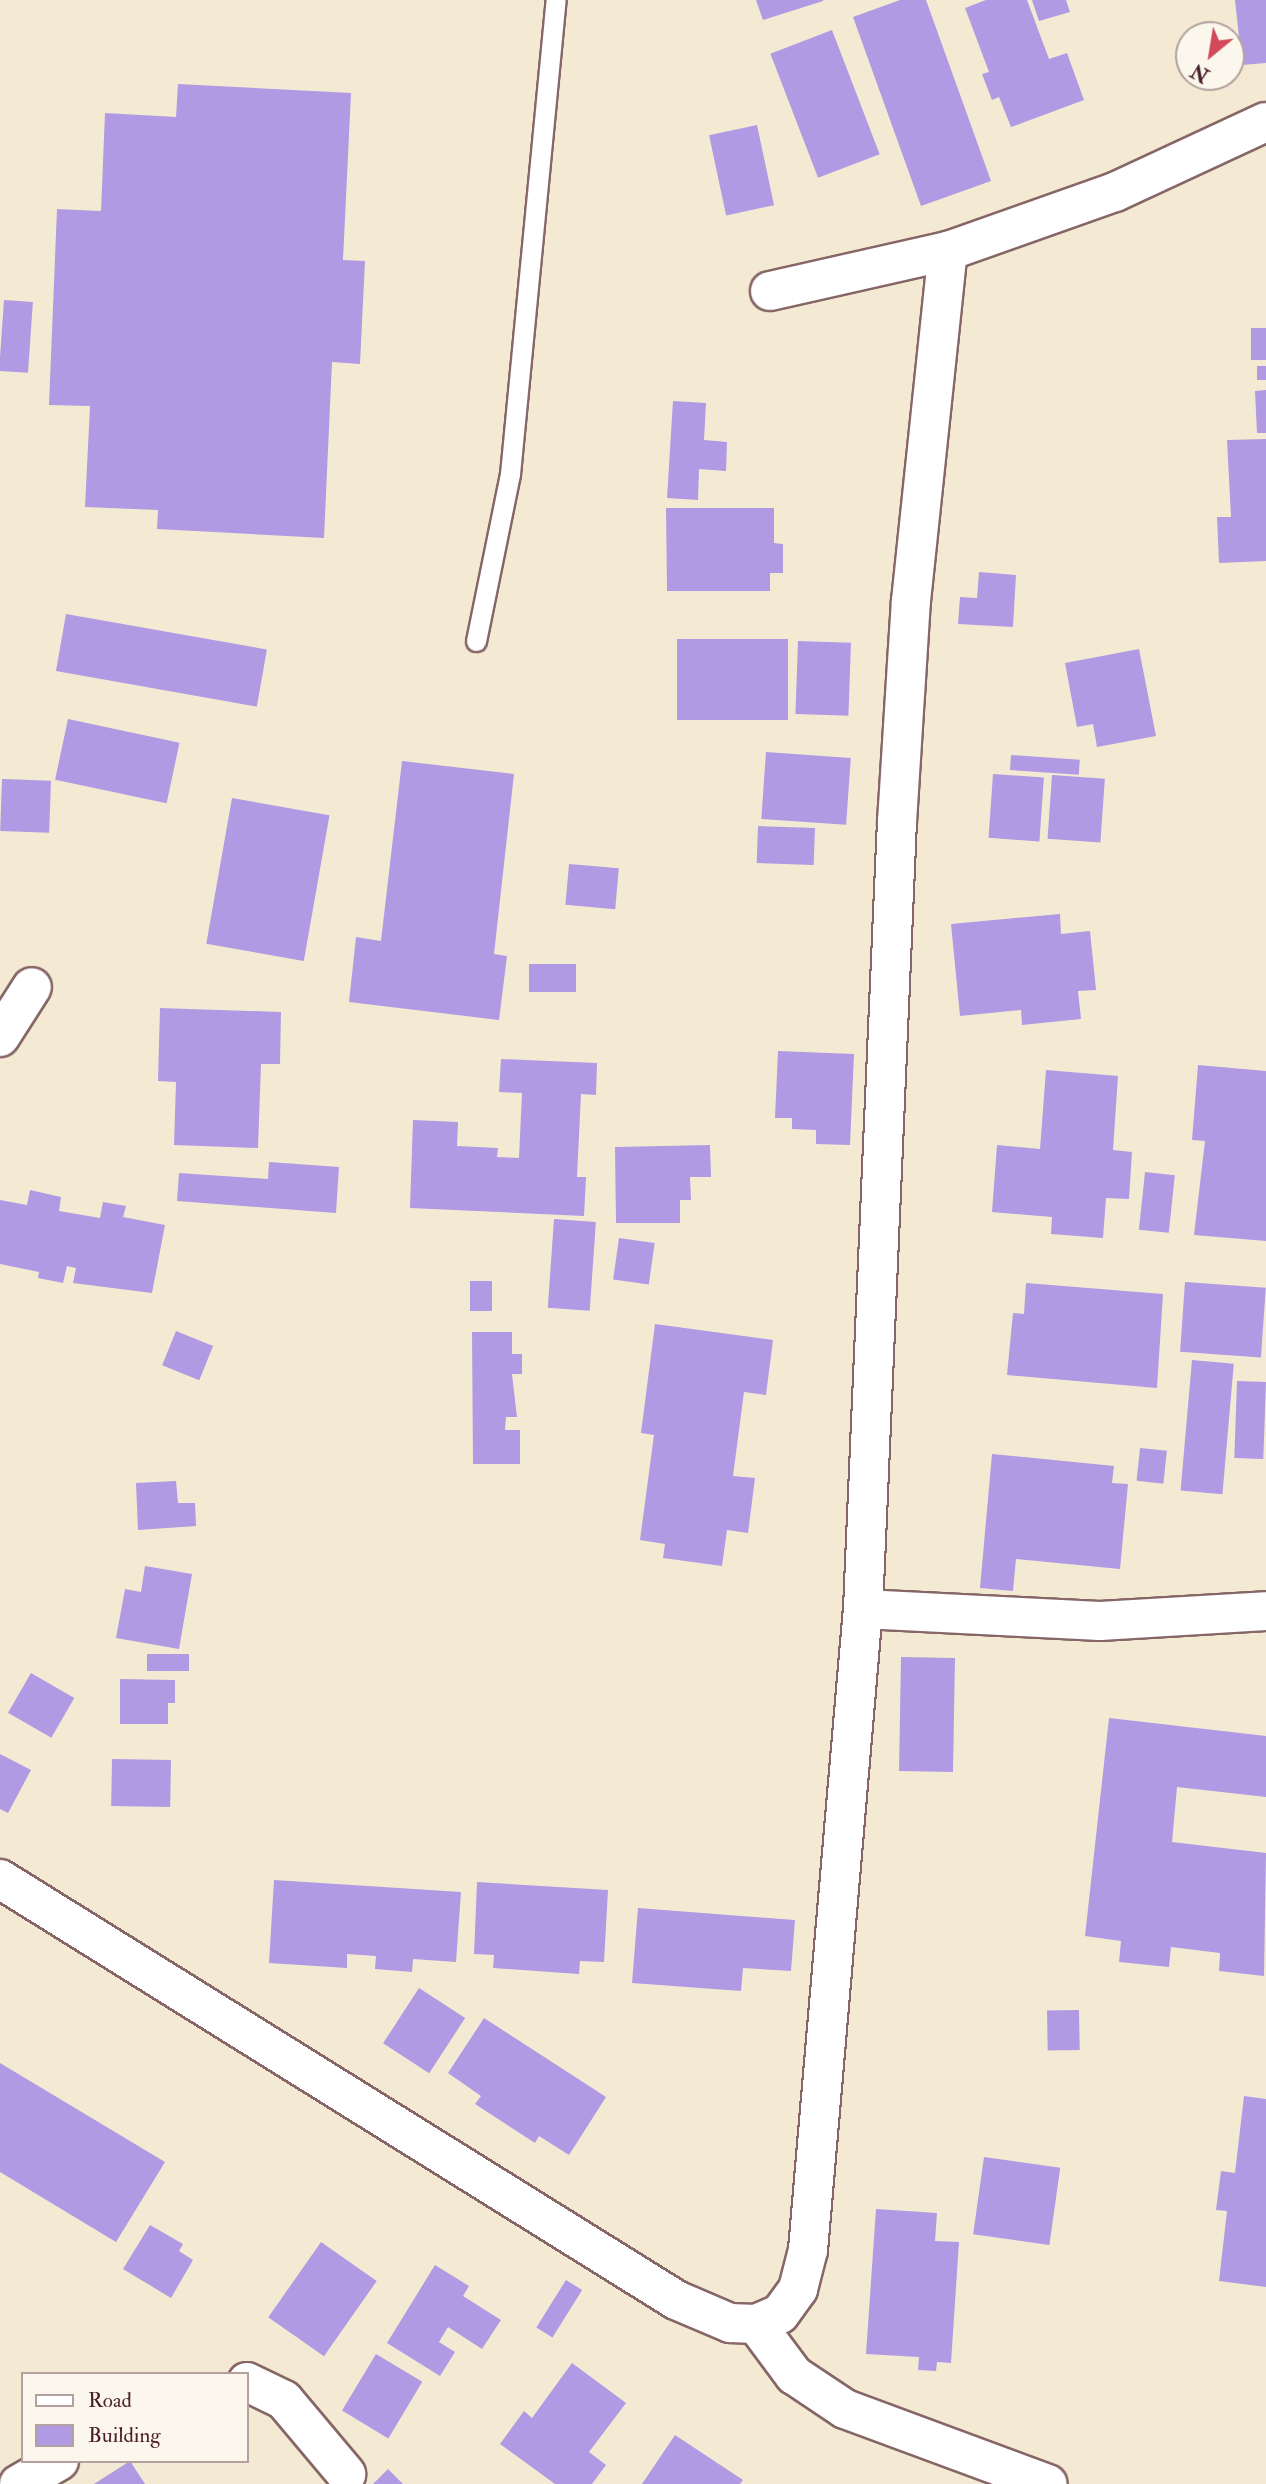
<!DOCTYPE html>
<html>
<head>
<meta charset="utf-8">
<style>
  body { margin:0 }
  #map { position:relative; width:1266px; height:2484px; overflow:hidden; background:#f4ead3; font-family:"IM FELL Double Pica",serif }
  div>[style] { position:absolute }
  .building>* { inset:0; background:#b09ae3; transform-origin:0 0 }
  .roads { filter:drop-shadow(2px 0 #866666) drop-shadow(-2px 0 #866666) drop-shadow(0 2px #866666) drop-shadow(0 -2px #866666) }
  .lane>* { height:19px; margin:-9.5px; padding:0 9.5px; transform-origin:9.5px; border-radius:9.5px; background:#fff }
  .street>* { height:38px; margin:-19px; padding:0 19px; transform-origin:19px; border-radius:19px; background:#fff }
  span { translate:-50% -50%; white-space:nowrap; text-align:center; line-height:1.15; -webkit-text-stroke:6px #fbf7ec; paint-order:stroke }
  .legend { position:absolute; left:21px; top:2372px; width:228px; height:91px; box-sizing:border-box; background:#fbf7ec; border:2px solid #b4a19f; margin:0; padding:9px 12px; list-style:none; font-size:21px; color:#4a1f2b }
  .legend li { display:flex; align-items:center; gap:14px; height:35px }
  .legend b { width:35px; border:2px solid #b4a19f }
  .north { position:absolute; left:1175px; top:21px; width:70px; height:70px; box-sizing:border-box; background:#fbf7ec; border:2px solid #b4a19f; border-radius:50%; rotate:210deg; font-size:19px; font-weight:700; line-height:28px; text-align:center; color:#4a1f2b }
  .north::after { content:''; display:block; margin:auto; width:24px; height:32px; background:#d1495b; clip-path:polygon(50% 0,100% 100%,50% 72%,0 100%) }
</style>
</head>
<body>
<div id="map">
  <div class="building">
    <div style="clip-path:polygon(756px 0,823px 0,823px 1px,763px 20px)"></div>
    <div style="clip-path:polygon(900px 0,926px 0,991px 181px,921px 206px,853px 17px)"></div>
    <div style="clip-path:polygon(986px 0,1027px 0,1049px 59px,1067px 53px,1084px 100px,1011px 127px,999px 97px,992px 100px,982px 74px,989px 72px,965px 8px)"></div>
    <div style="clip-path:polygon(1032px 0,1066px 0,1070px 12px,1039px 21px)"></div>
    <div style="clip-path:polygon(1235px 0,1266px 0,1266px 63px,1242px 65px)"></div>
    <div style="left:832px;top:30px;width:133px;height:66px;rotate:69deg"></div>
    <div style="clip-path:polygon(178px 84px,351px 93px,343px 260px,365px 261px,360px 364px,332px 362px,324px 538px,157px 529px,158px 510px,85px 507px,90px 406px,49px 405px,57px 209px,101px 211px,105px 113px,176px 117px)"></div>
    <div style="left:757px;top:125px;width:82px;height:49px;rotate:78deg"></div>
    <div style="left:4px;top:300px;width:29px;height:71px;rotate:4deg"></div>
    <div style="left:1251px;top:328px;width:15px;height:32px"></div>
    <div style="left:1257px;top:366px;width:9px;height:14px"></div>
    <div style="clip-path:polygon(1266px 390px,1266px 433px,1257px 433px,1255px 391px)"></div>
    <div style="clip-path:polygon(673px 401px,706px 403px,704px 440px,727px 442px,726px 471px,699px 469px,698px 500px,667px 498px)"></div>
    <div style="clip-path:polygon(1266px 439px,1266px 561px,1219px 563px,1217px 517px,1231px 517px,1227px 440px)"></div>
    <div style="clip-path:polygon(666px 508px,774px 508px,774px 543px,783px 544px,783px 573px,770px 573px,770px 591px,667px 591px)"></div>
    <div style="clip-path:polygon(979px 572px,1016px 575px,1013px 627px,958px 624px,960px 597px,977px 598px)"></div>
    <div style="left:66px;top:614px;width:204px;height:58px;rotate:10deg"></div>
    <div style="left:677px;top:639px;width:111px;height:81px"></div>
    <div style="left:798px;top:641px;width:53px;height:73px;rotate:2deg"></div>
    <div style="clip-path:polygon(1139px 649px,1156px 736px,1097px 747px,1093px 724px,1077px 727px,1065px 663px)"></div>
    <div style="left:68px;top:719px;width:114px;height:62px;rotate:12deg"></div>
    <div style="left:766px;top:752px;width:85px;height:67px;rotate:4deg"></div>
    <div style="left:1011px;top:755px;width:69px;height:15px;rotate:4deg"></div>
    <div style="clip-path:polygon(402px 761px,514px 774px,494px 954px,507px 956px,499px 1020px,349px 1002px,356px 937px,381px 941px)"></div>
    <div style="left:993px;top:774px;width:51px;height:64px;rotate:4deg"></div>
    <div style="left:1052px;top:775px;width:53px;height:64px;rotate:4deg"></div>
    <div style="left:2px;top:779px;width:49px;height:52px;rotate:2deg"></div>
    <div style="left:232px;top:798px;width:99px;height:148px;rotate:10deg"></div>
    <div style="left:758px;top:826px;width:57px;height:37px;rotate:2deg"></div>
    <div style="left:569px;top:864px;width:50px;height:41px;rotate:5deg"></div>
    <div style="clip-path:polygon(1060px 914px,1061px 934px,1090px 931px,1096px 990px,1078px 991px,1081px 1019px,1022px 1025px,1021px 1010px,960px 1016px,951px 924px)"></div>
    <div style="left:529px;top:964px;width:47px;height:28px"></div>
    <div style="clip-path:polygon(160px 1008px,281px 1012px,280px 1064px,261px 1064px,258px 1148px,174px 1145px,176px 1082px,158px 1081px)"></div>
    <div style="clip-path:polygon(778px 1051px,854px 1054px,850px 1145px,816px 1144px,816px 1130px,792px 1129px,792px 1118px,775px 1118px)"></div>
    <div style="clip-path:polygon(501px 1059px,597px 1063px,596px 1095px,581px 1094px,577px 1177px,586px 1177px,584px 1216px,410px 1208px,413px 1120px,458px 1122px,457px 1146px,498px 1148px,497px 1157px,519px 1158px,522px 1093px,499px 1092px)"></div>
    <div style="clip-path:polygon(1198px 1065px,1266px 1071px,1266px 1241px,1194px 1235px,1205px 1141px,1192px 1140px)"></div>
    <div style="clip-path:polygon(1046px 1070px,1118px 1076px,1113px 1150px,1132px 1152px,1129px 1199px,1106px 1198px,1103px 1238px,1051px 1234px,1052px 1217px,992px 1212px,997px 1145px,1040px 1149px)"></div>
    <div style="clip-path:polygon(710px 1145px,711px 1177px,690px 1177px,691px 1200px,680px 1200px,680px 1223px,616px 1223px,615px 1147px)"></div>
    <div style="clip-path:polygon(269px 1162px,339px 1167px,336px 1213px,177px 1201px,179px 1173px,268px 1179px)"></div>
    <div style="left:1145px;top:1172px;width:30px;height:58px;rotate:6deg"></div>
    <div style="clip-path:polygon(30px 1190px,61px 1197px,59px 1211px,100px 1218px,103px 1202px,126px 1206px,123px 1217px,165px 1225px,152px 1293px,73px 1283px,76px 1268px,67px 1266px,63px 1283px,38px 1278px,39px 1272px,0 1264px,0 1200px,27px 1205px)"></div>
    <div style="left:554px;top:1219px;width:42px;height:89px;rotate:4deg"></div>
    <div style="left:619px;top:1238px;width:36px;height:42px;rotate:8deg"></div>
    <div style="left:470px;top:1281px;width:22px;height:30px"></div>
    <div style="left:1185px;top:1282px;width:81px;height:70px;rotate:4deg"></div>
    <div style="clip-path:polygon(1026px 1283px,1163px 1294px,1157px 1388px,1007px 1375px,1013px 1313px,1024px 1314px)"></div>
    <div style="clip-path:polygon(655px 1324px,773px 1340px,766px 1395px,744px 1392px,733px 1476px,755px 1478px,748px 1533px,727px 1530px,722px 1566px,663px 1558px,665px 1544px,640px 1540px,654px 1435px,641px 1433px)"></div>
    <div style="left:176px;top:1331px;width:40px;height:37px;rotate:22deg"></div>
    <div style="clip-path:polygon(472px 1332px,512px 1332px,512px 1354px,522px 1354px,522px 1374px,512px 1374px,517px 1417px,506px 1417px,505px 1430px,520px 1430px,520px 1464px,473px 1464px)"></div>
    <div style="left:1192px;top:1360px;width:42px;height:131px;rotate:5deg"></div>
    <div style="left:1237px;top:1381px;width:29px;height:77px;rotate:2deg"></div>
    <div style="left:1140px;top:1448px;width:27px;height:33px;rotate:6deg"></div>
    <div style="clip-path:polygon(992px 1454px,1114px 1466px,1112px 1483px,1128px 1484px,1120px 1569px,1016px 1559px,1013px 1591px,980px 1588px)"></div>
    <div style="clip-path:polygon(176px 1481px,178px 1503px,195px 1503px,196px 1526px,138px 1530px,136px 1483px)"></div>
    <div style="clip-path:polygon(145px 1566px,192px 1574px,179px 1649px,116px 1638px,125px 1589px,141px 1592px)"></div>
    <div style="left:147px;top:1654px;width:42px;height:17px"></div>
    <div style="left:901px;top:1657px;width:54px;height:114px;rotate:1deg"></div>
    <div style="left:31px;top:1673px;width:50px;height:46px;rotate:30deg"></div>
    <div style="clip-path:polygon(120px 1679px,175px 1680px,175px 1703px,168px 1703px,168px 1724px,120px 1724px)"></div>
    <div style="clip-path:polygon(1109px 1718px,1266px 1736px,1266px 1797px,1177px 1787px,1172px 1842px,1266px 1853px,1264px 1976px,1219px 1971px,1220px 1953px,1171px 1947px,1169px 1967px,1119px 1962px,1121px 1941px,1085px 1936px)"></div>
    <div style="clip-path:polygon(0 1754px,31px 1770px,8px 1813px,0 1809px)"></div>
    <div style="left:112px;top:1759px;width:59px;height:47px;rotate:1deg"></div>
    <div style="clip-path:polygon(274px 1880px,461px 1892px,456px 1962px,413px 1959px,412px 1972px,375px 1969px,376px 1956px,347px 1954px,347px 1968px,269px 1963px)"></div>
    <div style="clip-path:polygon(477px 1882px,608px 1890px,604px 1962px,580px 1961px,579px 1974px,493px 1968px,494px 1955px,474px 1954px)"></div>
    <div style="clip-path:polygon(638px 1908px,795px 1920px,791px 1971px,743px 1968px,741px 1991px,632px 1983px)"></div>
    <div style="left:419px;top:1988px;width:55px;height:66px;rotate:33deg"></div>
    <div style="left:1079px;top:2010px;width:40px;height:32px;rotate:89deg"></div>
    <div style="clip-path:polygon(484px 2018px,606px 2097px,569px 2155px,539px 2136px,535px 2143px,475px 2104px,481px 2096px,448px 2073px)"></div>
    <div style="clip-path:polygon(0 2063px,165px 2162px,116px 2242px,0 2172px)"></div>
    <div style="clip-path:polygon(1244px 2096px,1266px 2099px,1266px 2287px,1219px 2281px,1227px 2211px,1216px 2210px,1221px 2171px,1235px 2173px)"></div>
    <div style="left:984px;top:2157px;width:77px;height:78px;rotate:8deg"></div>
    <div style="clip-path:polygon(876px 2209px,937px 2213px,935px 2241px,959px 2242px,951px 2363px,937px 2362px,936px 2371px,918px 2370px,919px 2357px,866px 2354px)"></div>
    <div style="clip-path:polygon(150px 2225px,183px 2244px,179px 2251px,193px 2260px,171px 2298px,123px 2269px)"></div>
    <div style="left:321px;top:2242px;width:68px;height:92px;rotate:35deg"></div>
    <div style="clip-path:polygon(435px 2265px,469px 2286px,463px 2296px,501px 2320px,482px 2349px,448px 2327px,439px 2342px,455px 2352px,440px 2376px,387px 2343px)"></div>
    <div style="left:566px;top:2280px;width:19px;height:56px;rotate:32deg"></div>
    <div style="left:376px;top:2354px;width:54px;height:66px;rotate:31deg"></div>
    <div style="clip-path:polygon(572px 2363px,626px 2403px,589px 2452px,606px 2465px,592px 2484px,555px 2484px,500px 2444px,524px 2411px,532px 2418px)"></div>
    <div style="clip-path:polygon(675px 2435px,743px 2480px,740px 2484px,642px 2484px)"></div>
    <div style="clip-path:polygon(130px 2461px,145px 2484px,94px 2484px)"></div>
    <div style="clip-path:polygon(388px 2469px,403px 2484px,373px 2484px)"></div>
  </div>
  <div class="roads">
    <div class="lane">
      <div style="left:476px;top:641px;width:170px;rotate:-78.5deg"></div>
      <div style="left:510px;top:474px;width:476px;rotate:-84.5deg"></div>
    </div>
    <div class="street">
      <div style="left:770px;top:291px;width:182px;rotate:-12.7deg"></div>
      <div style="left:0;top:1037px;width:59px;rotate:-57.4deg"></div>
      <div style="left:863px;top:1609px;width:237px;rotate:2.9deg"></div>
      <div style="left:1100px;top:1621px;width:166px;rotate:-3.4deg"></div>
      <div style="left:0;top:1879px;width:796px;rotate:31.91deg"></div>
      <div style="left:676px;top:2300px;width:59px;rotate:23.1deg"></div>
      <div style="left:730px;top:2323px;width:26px;rotate:2deg"></div>
      <div style="left:756px;top:2324px;width:26px;rotate:-23deg"></div>
      <div style="left:780px;top:2314px;width:31px;rotate:-54deg"></div>
      <div style="left:798px;top:2289px;width:40px;rotate:-75.6deg"></div>
      <div style="left:808px;top:2250px;width:643px;rotate:-85.1deg"></div>
      <div style="left:863px;top:1609px;width:788px;rotate:-87.53deg"></div>
      <div style="left:897px;top:822px;width:221px;rotate:-86.4deg"></div>
      <div style="left:911px;top:601px;width:352px;rotate:-84deg"></div>
      <div style="left:948px;top:251px;width:177px;rotate:-19.5deg"></div>
      <div style="left:1115px;top:192px;width:166px;rotate:-24.9deg"></div>
      <div style="left:756px;top:2324px;width:64px;rotate:53.3deg"></div>
      <div style="left:794px;top:2375px;width:61px;rotate:33.7deg"></div>
      <div style="left:845px;top:2409px;width:216px;rotate:20.3deg"></div>
      <div style="left:247px;top:2382px;width:41px;rotate:25.9deg"></div>
      <div style="left:284px;top:2400px;width:97px;rotate:50deg"></div>
      <div style="left:19px;top:2484px;width:46px;rotate:-29.9deg"></div>
    </div>
  </div>
  <ul class="legend">
  <li><b style="height:9px;background:#fff"></b>Road</li>
  <li><b style="height:19px;background:#b09ae3"></b>Building</li>
  </ul>
  <div class="north">N</div>
</div>
</body>
</html>
